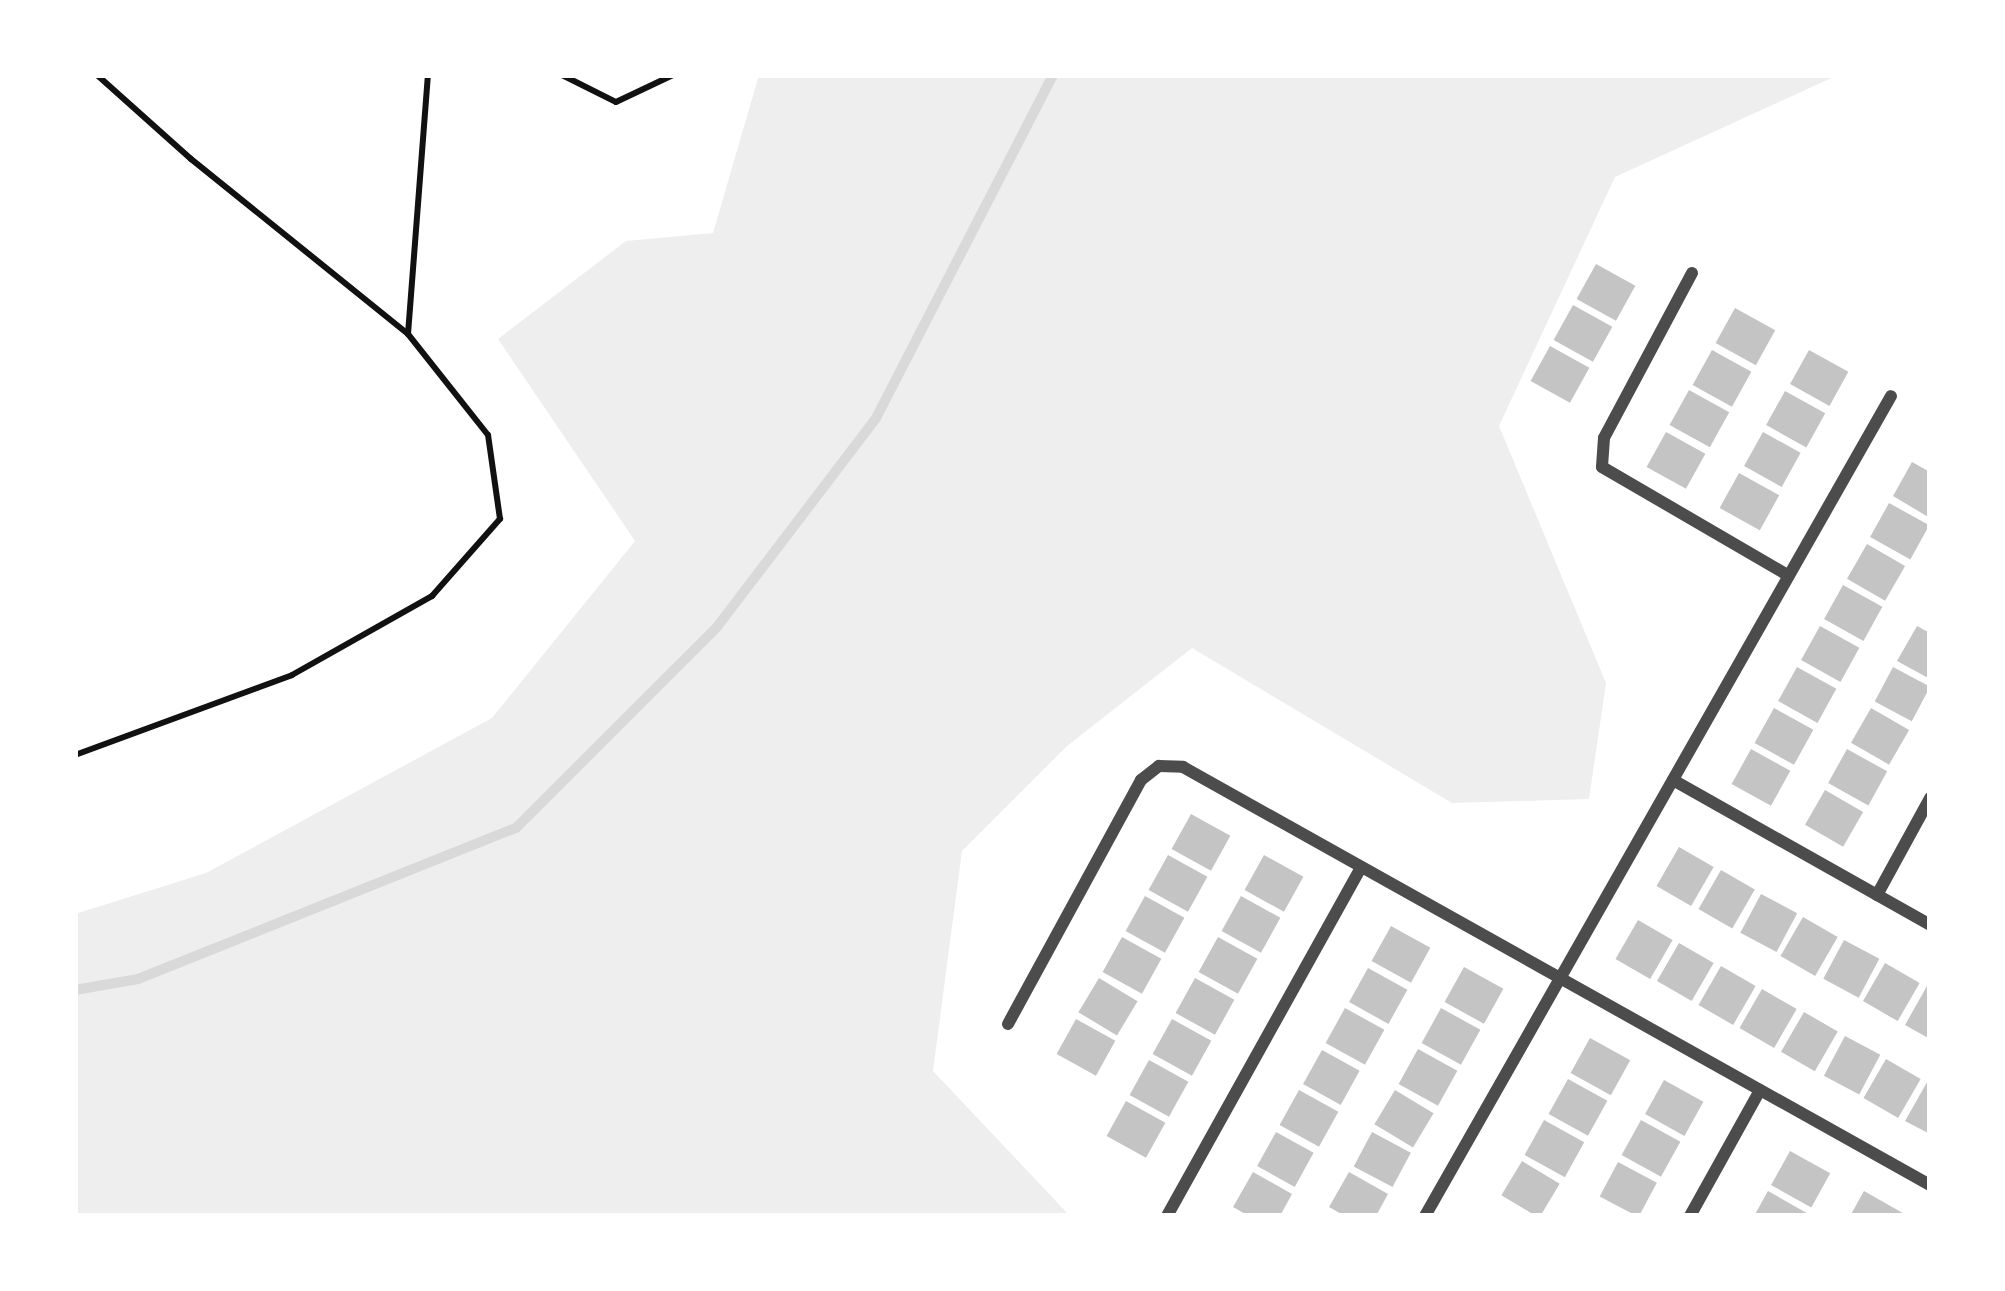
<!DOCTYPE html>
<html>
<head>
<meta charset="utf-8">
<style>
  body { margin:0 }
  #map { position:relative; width:2005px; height:1291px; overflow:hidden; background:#fff; font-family:Roboto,sans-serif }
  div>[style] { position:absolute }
  .green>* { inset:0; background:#eee }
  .stream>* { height:10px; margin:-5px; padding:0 5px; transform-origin:5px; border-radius:5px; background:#d9d9d9 }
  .building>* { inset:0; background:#c4c4c4; transform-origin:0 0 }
  .path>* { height:6px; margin:-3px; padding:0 3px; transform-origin:3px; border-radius:3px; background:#111 }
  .minor>* { height:12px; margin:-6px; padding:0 6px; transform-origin:6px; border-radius:6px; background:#4c4c4c }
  span { translate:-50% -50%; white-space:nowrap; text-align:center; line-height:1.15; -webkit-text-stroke:10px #fff; paint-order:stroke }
  .frame { position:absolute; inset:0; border:78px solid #fff; pointer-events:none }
</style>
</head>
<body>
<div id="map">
  <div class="green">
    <div style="clip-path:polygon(759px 75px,1838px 75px,1615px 177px,1499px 426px,1606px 683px,1589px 799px,1452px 803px,1192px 648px,1067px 746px,962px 851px,933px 1071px,1070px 1216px,75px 1216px,75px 914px,206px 873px,492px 718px,635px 541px,498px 339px,626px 241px,713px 233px)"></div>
  </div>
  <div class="stream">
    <div style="left:75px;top:990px;width:64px;rotate:-9.9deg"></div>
    <div style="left:138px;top:979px;width:407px;rotate:-21.8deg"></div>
    <div style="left:516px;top:828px;width:284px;rotate:-45deg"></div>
    <div style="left:717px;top:627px;width:263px;rotate:-52.7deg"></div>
    <div style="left:876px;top:418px;width:386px;rotate:-62.7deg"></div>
  </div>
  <div class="building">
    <div style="left:1596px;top:264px;width:45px;height:40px;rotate:29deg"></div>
    <div style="left:1573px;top:305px;width:45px;height:40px;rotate:29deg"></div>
    <div style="left:1735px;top:308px;width:46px;height:40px;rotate:29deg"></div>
    <div style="left:1550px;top:346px;width:45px;height:40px;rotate:29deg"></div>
    <div style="left:1712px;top:350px;width:45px;height:40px;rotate:29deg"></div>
    <div style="left:1809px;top:350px;width:45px;height:39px;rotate:29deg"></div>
    <div style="left:1689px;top:390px;width:46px;height:40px;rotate:29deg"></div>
    <div style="left:1785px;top:391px;width:46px;height:39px;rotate:29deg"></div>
    <div style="left:1666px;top:432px;width:45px;height:40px;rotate:29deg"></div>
    <div style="left:1763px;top:432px;width:43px;height:39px;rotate:29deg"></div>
    <div style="clip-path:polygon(1912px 462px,1930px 472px,1930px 518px,1893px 496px)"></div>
    <div style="left:1739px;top:473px;width:46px;height:40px;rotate:29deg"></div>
    <div style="left:1889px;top:503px;width:46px;height:39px;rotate:29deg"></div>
    <div style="left:1867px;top:544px;width:44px;height:40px;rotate:30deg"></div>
    <div style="left:1843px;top:585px;width:45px;height:39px;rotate:29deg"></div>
    <div style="left:1820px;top:626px;width:45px;height:39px;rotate:29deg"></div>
    <div style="clip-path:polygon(1917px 626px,1930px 633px,1930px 679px,1897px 661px)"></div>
    <div style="left:1797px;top:667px;width:45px;height:39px;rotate:29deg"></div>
    <div style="left:1893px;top:667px;width:42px;height:39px;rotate:28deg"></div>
    <div style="left:1774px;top:708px;width:45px;height:40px;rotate:29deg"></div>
    <div style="left:1871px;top:708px;width:44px;height:40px;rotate:30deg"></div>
    <div style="left:1751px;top:749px;width:45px;height:40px;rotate:29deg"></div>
    <div style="left:1847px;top:749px;width:46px;height:39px;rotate:29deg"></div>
    <div style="left:1825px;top:790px;width:44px;height:40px;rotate:30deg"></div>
    <div style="left:1191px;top:814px;width:45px;height:40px;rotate:29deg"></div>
    <div style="left:1679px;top:847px;width:40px;height:45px;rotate:30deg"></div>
    <div style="left:1168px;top:855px;width:45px;height:40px;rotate:29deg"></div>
    <div style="left:1264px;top:855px;width:45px;height:40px;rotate:29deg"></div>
    <div style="left:1721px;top:870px;width:39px;height:45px;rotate:30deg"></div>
    <div style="left:1761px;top:894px;width:41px;height:44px;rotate:28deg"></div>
    <div style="left:1145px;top:896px;width:45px;height:40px;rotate:29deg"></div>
    <div style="left:1241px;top:896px;width:45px;height:40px;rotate:29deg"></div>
    <div style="left:1803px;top:917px;width:40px;height:45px;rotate:30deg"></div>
    <div style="left:1638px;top:920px;width:40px;height:45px;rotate:30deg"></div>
    <div style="left:1391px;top:926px;width:45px;height:40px;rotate:29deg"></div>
    <div style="left:1122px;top:937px;width:45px;height:40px;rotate:29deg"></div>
    <div style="left:1218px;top:937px;width:45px;height:40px;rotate:29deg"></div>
    <div style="left:1844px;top:940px;width:40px;height:44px;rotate:28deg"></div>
    <div style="left:1679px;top:943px;width:40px;height:44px;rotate:30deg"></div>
    <div style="left:1885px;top:963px;width:40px;height:44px;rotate:30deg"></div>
    <div style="left:1721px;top:966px;width:40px;height:45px;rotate:30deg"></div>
    <div style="left:1464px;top:967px;width:45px;height:40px;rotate:29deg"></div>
    <div style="left:1368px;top:968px;width:45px;height:39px;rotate:29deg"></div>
    <div style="left:1099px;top:978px;width:45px;height:40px;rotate:31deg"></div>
    <div style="left:1195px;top:978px;width:45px;height:40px;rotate:29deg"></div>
    <div style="clip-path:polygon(1927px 986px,1930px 988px,1930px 1039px,1905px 1025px)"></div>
    <div style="left:1762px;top:989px;width:40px;height:45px;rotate:30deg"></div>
    <div style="left:1345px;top:1008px;width:45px;height:40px;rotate:29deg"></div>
    <div style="left:1441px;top:1008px;width:45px;height:40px;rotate:29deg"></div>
    <div style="left:1804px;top:1012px;width:39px;height:46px;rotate:30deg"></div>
    <div style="left:1076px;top:1019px;width:45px;height:40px;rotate:29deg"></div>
    <div style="left:1172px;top:1019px;width:45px;height:40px;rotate:29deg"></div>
    <div style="left:1845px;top:1036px;width:40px;height:45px;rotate:28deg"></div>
    <div style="left:1590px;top:1038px;width:46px;height:40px;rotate:29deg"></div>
    <div style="left:1418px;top:1049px;width:45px;height:40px;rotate:29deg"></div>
    <div style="left:1322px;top:1050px;width:43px;height:39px;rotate:29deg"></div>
    <div style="left:1886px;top:1059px;width:40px;height:45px;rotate:30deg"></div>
    <div style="left:1149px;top:1060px;width:45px;height:40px;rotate:29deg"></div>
    <div style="clip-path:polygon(1930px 1077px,1930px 1134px,1905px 1121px)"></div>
    <div style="left:1568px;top:1079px;width:45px;height:40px;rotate:29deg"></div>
    <div style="left:1664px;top:1080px;width:45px;height:39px;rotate:29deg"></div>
    <div style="left:1299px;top:1090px;width:45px;height:40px;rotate:29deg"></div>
    <div style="left:1395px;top:1090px;width:45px;height:40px;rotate:31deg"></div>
    <div style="left:1126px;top:1101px;width:45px;height:40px;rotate:29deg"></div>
    <div style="left:1544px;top:1120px;width:46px;height:40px;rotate:29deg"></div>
    <div style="left:1641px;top:1120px;width:45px;height:40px;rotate:29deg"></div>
    <div style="left:1276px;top:1132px;width:43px;height:39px;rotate:29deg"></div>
    <div style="left:1372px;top:1132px;width:44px;height:39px;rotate:28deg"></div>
    <div style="left:1790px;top:1151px;width:46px;height:39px;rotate:29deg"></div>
    <div style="left:1522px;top:1161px;width:44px;height:40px;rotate:31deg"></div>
    <div style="left:1618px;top:1162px;width:44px;height:39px;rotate:28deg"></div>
    <div style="clip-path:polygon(1253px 1172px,1292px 1194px,1280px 1216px,1249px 1216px,1233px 1207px)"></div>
    <div style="clip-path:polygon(1349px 1172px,1388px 1194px,1376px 1216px,1345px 1216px,1329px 1207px)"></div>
    <div style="clip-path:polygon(1768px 1191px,1812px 1216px,1754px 1216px)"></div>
    <div style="clip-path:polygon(1864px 1191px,1908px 1216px,1850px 1216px)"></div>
  </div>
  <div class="path">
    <div style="left:562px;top:75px;width:60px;rotate:26.6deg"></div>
    <div style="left:616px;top:102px;width:63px;rotate:-25.3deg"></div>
    <div style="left:408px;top:334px;width:260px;rotate:-85.6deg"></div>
    <div style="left:75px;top:755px;width:231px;rotate:-20.2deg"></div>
    <div style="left:292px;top:675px;width:161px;rotate:-29.4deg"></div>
    <div style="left:432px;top:596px;width:103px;rotate:-48.6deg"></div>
    <div style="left:500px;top:519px;width:85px;rotate:-98.1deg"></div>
    <div style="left:488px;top:435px;width:129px;rotate:-128.4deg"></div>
    <div style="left:408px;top:334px;width:279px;rotate:-141.1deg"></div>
    <div style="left:191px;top:159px;width:126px;rotate:-138.2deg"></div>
  </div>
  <div class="minor">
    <div style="left:1692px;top:273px;width:187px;rotate:118.1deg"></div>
    <div style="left:1604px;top:438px;width:29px;rotate:94deg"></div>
    <div style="left:1602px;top:467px;width:216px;rotate:30.2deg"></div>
    <div style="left:1673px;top:780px;width:295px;rotate:29.4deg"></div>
    <div style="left:1877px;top:895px;width:111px;rotate:-61.3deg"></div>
    <div style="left:1008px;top:1024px;width:278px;rotate:-61.4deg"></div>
    <div style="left:1141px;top:780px;width:23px;rotate:-38deg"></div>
    <div style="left:1159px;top:766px;width:24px;rotate:2deg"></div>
    <div style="left:1183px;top:767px;width:856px;rotate:29.23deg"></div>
    <div style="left:1167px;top:1216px;width:399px;rotate:-60.9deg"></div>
    <div style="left:1425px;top:1216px;width:943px;rotate:-60.39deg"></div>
    <div style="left:1690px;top:1216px;width:144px;rotate:-60.9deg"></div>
  </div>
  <div class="frame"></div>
</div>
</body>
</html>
